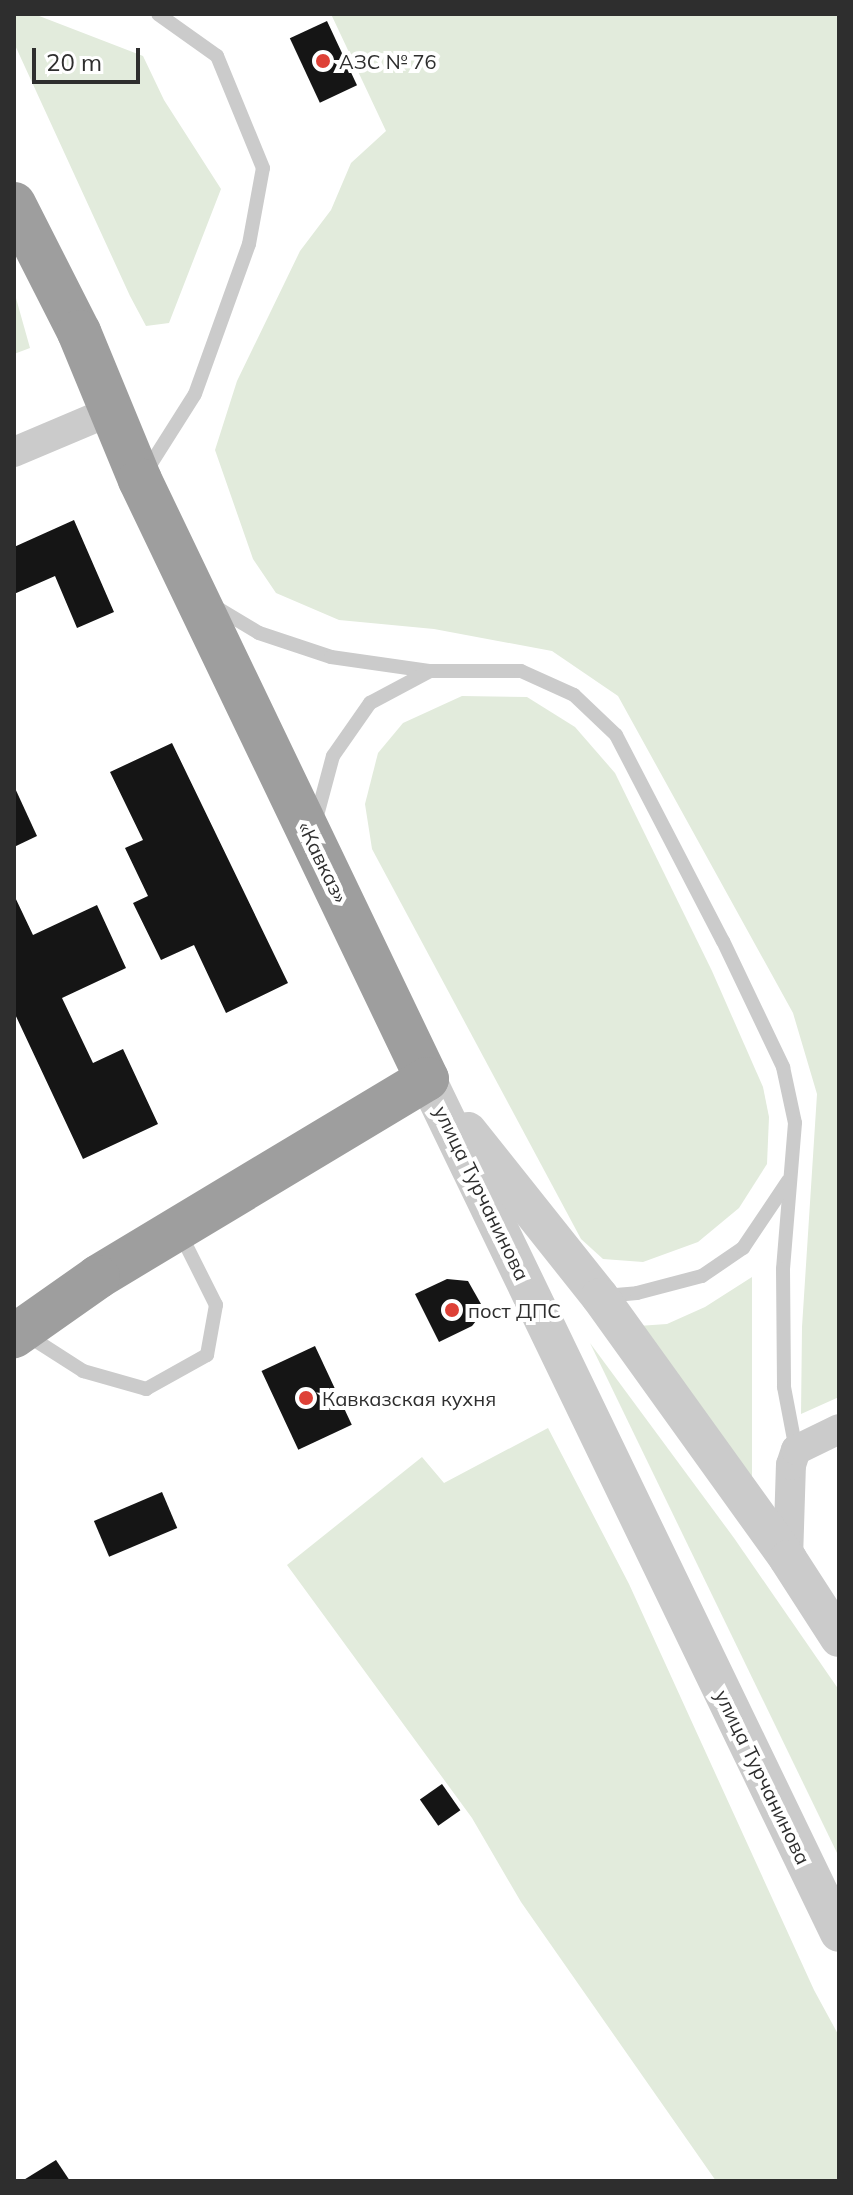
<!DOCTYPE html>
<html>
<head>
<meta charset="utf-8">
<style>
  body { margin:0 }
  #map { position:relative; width:853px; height:2195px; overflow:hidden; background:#fff; font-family:Mulish,sans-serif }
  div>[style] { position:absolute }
  .green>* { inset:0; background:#e2ebdc }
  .building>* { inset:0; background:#151515; transform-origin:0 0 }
  .service>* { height:14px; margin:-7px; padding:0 7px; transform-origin:7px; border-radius:7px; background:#cbcbcb }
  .minor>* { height:30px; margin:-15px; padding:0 15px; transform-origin:15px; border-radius:15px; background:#cbcbcb }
  .tertiary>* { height:38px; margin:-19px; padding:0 19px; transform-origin:19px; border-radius:19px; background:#cbcbcb }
  .trunk>* { height:44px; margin:-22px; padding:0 22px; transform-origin:22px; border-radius:22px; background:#9e9e9e }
  .dots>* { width:22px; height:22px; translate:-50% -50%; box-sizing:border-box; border:4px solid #fff; border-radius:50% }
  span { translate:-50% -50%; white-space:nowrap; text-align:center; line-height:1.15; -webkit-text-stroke:8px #fff; paint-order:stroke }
  .poi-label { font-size:20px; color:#2e2e2e }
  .left { translate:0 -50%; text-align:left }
  .street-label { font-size:20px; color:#2e2e2e }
  .frame { position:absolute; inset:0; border:16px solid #2e2e2e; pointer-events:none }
  .scale { position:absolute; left:32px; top:48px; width:108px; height:36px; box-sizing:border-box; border:4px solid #2e2e2e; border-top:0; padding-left:10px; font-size:24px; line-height:28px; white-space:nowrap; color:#2e2e2e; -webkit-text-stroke:6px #fff; paint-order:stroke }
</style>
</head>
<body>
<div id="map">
  <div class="green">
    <div style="clip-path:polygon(14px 14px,34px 14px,143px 56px,164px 100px,221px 189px,169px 323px,146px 326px,130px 296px,14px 43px)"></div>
    <div style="clip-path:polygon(331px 14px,839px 14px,839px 1397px,801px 1414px,802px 1327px,817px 1094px,793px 1013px,618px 696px,552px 651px,434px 629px,339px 620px,276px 593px,253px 559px,215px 450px,237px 381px,300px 251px,331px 210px,351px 163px,386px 131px)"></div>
    <div style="clip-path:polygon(14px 291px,30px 348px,14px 354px)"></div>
    <div style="clip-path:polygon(462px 696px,527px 697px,575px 727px,615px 773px,712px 971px,763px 1087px,769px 1117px,767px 1164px,739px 1208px,698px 1242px,643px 1262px,603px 1259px,581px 1239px,372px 849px,365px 804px,378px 753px,403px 723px)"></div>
    <div style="clip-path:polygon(752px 1277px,752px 1479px,638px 1326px,667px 1324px,705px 1307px)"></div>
    <div style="clip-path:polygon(590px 1343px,734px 1538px,839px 1690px,839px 1857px)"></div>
    <div style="clip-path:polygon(548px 1428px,629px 1584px,814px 1990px,839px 2036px,839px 2181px,716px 2181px,521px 1902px,472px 1818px,287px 1565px,422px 1457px,444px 1483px)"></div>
  </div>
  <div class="building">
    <div style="left:327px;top:21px;width:71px;height:41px;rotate:65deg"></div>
    <div style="clip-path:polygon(74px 520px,114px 612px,77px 628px,55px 576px,14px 594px,14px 547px)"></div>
    <div style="clip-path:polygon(172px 743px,288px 983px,226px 1013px,194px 945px,161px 960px,133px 903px,148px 896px,125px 848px,143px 840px,110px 772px)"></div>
    <div style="clip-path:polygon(14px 786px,37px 836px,14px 847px)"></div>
    <div style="clip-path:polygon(14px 895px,33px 935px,97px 905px,126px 968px,62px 998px,93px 1063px,123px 1049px,158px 1124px,83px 1159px,14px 1012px)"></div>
    <div style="clip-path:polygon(447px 1279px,468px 1281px,481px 1304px,480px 1316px,472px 1326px,439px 1342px,415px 1294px)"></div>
    <div style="left:315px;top:1346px;width:87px;height:59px;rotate:65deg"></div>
    <div style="left:162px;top:1492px;width:39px;height:74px;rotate:67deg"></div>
    <div style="left:442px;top:1784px;width:32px;height:27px;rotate:55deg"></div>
    <div style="clip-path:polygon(56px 2160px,70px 2181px,22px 2181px)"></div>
  </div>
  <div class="service">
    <div style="left:145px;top:473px;width:93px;rotate:-57.7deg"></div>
    <div style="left:195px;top:394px;width:159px;rotate:-70.2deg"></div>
    <div style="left:249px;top:244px;width:77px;rotate:-79.6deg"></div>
    <div style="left:263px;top:168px;width:121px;rotate:-112.3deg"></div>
    <div style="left:217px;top:56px;width:72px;rotate:-144.6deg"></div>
    <div style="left:214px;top:606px;width:52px;rotate:31deg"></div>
    <div style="left:259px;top:633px;width:76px;rotate:18.4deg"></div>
    <div style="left:331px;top:657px;width:99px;rotate:8.1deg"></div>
    <div style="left:315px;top:823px;width:69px;rotate:-75deg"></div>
    <div style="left:333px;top:756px;width:65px;rotate:-55.1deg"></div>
    <div style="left:370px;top:703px;width:68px;rotate:-28.1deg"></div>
    <div style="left:430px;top:671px;width:91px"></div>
    <div style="left:521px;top:671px;width:58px;rotate:24.4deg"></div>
    <div style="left:574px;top:695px;width:58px;rotate:43.6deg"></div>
    <div style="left:616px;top:735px;width:232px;rotate:62.6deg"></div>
    <div style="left:723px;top:941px;width:140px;rotate:64.5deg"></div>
    <div style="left:783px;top:1067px;width:57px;rotate:77.9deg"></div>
    <div style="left:795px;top:1123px;width:146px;rotate:94.7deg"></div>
    <div style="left:783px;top:1269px;width:118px;rotate:89.5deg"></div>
    <div style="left:784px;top:1387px;width:64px;rotate:79.2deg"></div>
    <div style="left:604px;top:1296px;width:33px;rotate:-5deg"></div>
    <div style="left:637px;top:1293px;width:67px;rotate:-14.7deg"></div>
    <div style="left:702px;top:1276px;width:50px;rotate:-34.3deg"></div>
    <div style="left:743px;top:1248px;width:81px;rotate:-56.1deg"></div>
    <div style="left:27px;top:1335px;width:67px;rotate:32.7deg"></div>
    <div style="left:83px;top:1371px;width:66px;rotate:15.9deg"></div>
    <div style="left:146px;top:1389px;width:70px;rotate:-29.1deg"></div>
    <div style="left:207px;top:1355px;width:51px;rotate:-79.8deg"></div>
    <div style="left:216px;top:1305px;width:83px;rotate:-116.6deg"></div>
  </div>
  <div class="minor">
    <div style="left:14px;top:452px;width:105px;rotate:-22.9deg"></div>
    <div style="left:788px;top:1559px;width:94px;rotate:-88.2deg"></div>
    <div style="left:791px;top:1465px;width:16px;rotate:-72deg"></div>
    <div style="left:796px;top:1450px;width:48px;rotate:-26deg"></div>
  </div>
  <div class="tertiary">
    <div style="left:427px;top:1079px;width:948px;rotate:64.25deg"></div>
    <div style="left:468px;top:1131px;width:212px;rotate:51.5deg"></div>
    <div style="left:600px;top:1297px;width:322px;rotate:54.3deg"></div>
    <div style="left:788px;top:1559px;width:94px;rotate:57.2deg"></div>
  </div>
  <div class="trunk">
    <div style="left:14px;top:204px;width:144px;rotate:63.1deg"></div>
    <div style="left:79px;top:332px;width:160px;rotate:67.6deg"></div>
    <div style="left:140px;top:480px;width:664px;rotate:64.4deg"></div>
    <div style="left:427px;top:1079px;width:384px;rotate:149deg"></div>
    <div style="left:98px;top:1277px;width:103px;rotate:144.9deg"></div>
  </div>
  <div class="dots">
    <div style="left:323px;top:61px;background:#de4137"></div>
    <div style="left:452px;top:1310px;background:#de4137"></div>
    <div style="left:306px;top:1398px;background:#de4137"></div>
  </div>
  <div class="poi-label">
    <span class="left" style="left:339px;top:61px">АЗС № 76</span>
    <span class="left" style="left:468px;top:1310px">пост ДПС</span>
    <span class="left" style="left:322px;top:1398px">Кавказская кухня</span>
  </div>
  <div class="street-label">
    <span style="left:323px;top:862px;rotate:64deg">«Кавказ»</span>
    <span style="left:482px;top:1193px;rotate:64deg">улица Турчанинова</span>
    <span style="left:763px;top:1777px;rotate:64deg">улица Турчанинова</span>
  </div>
  <div class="frame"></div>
  <div class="scale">20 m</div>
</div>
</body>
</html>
